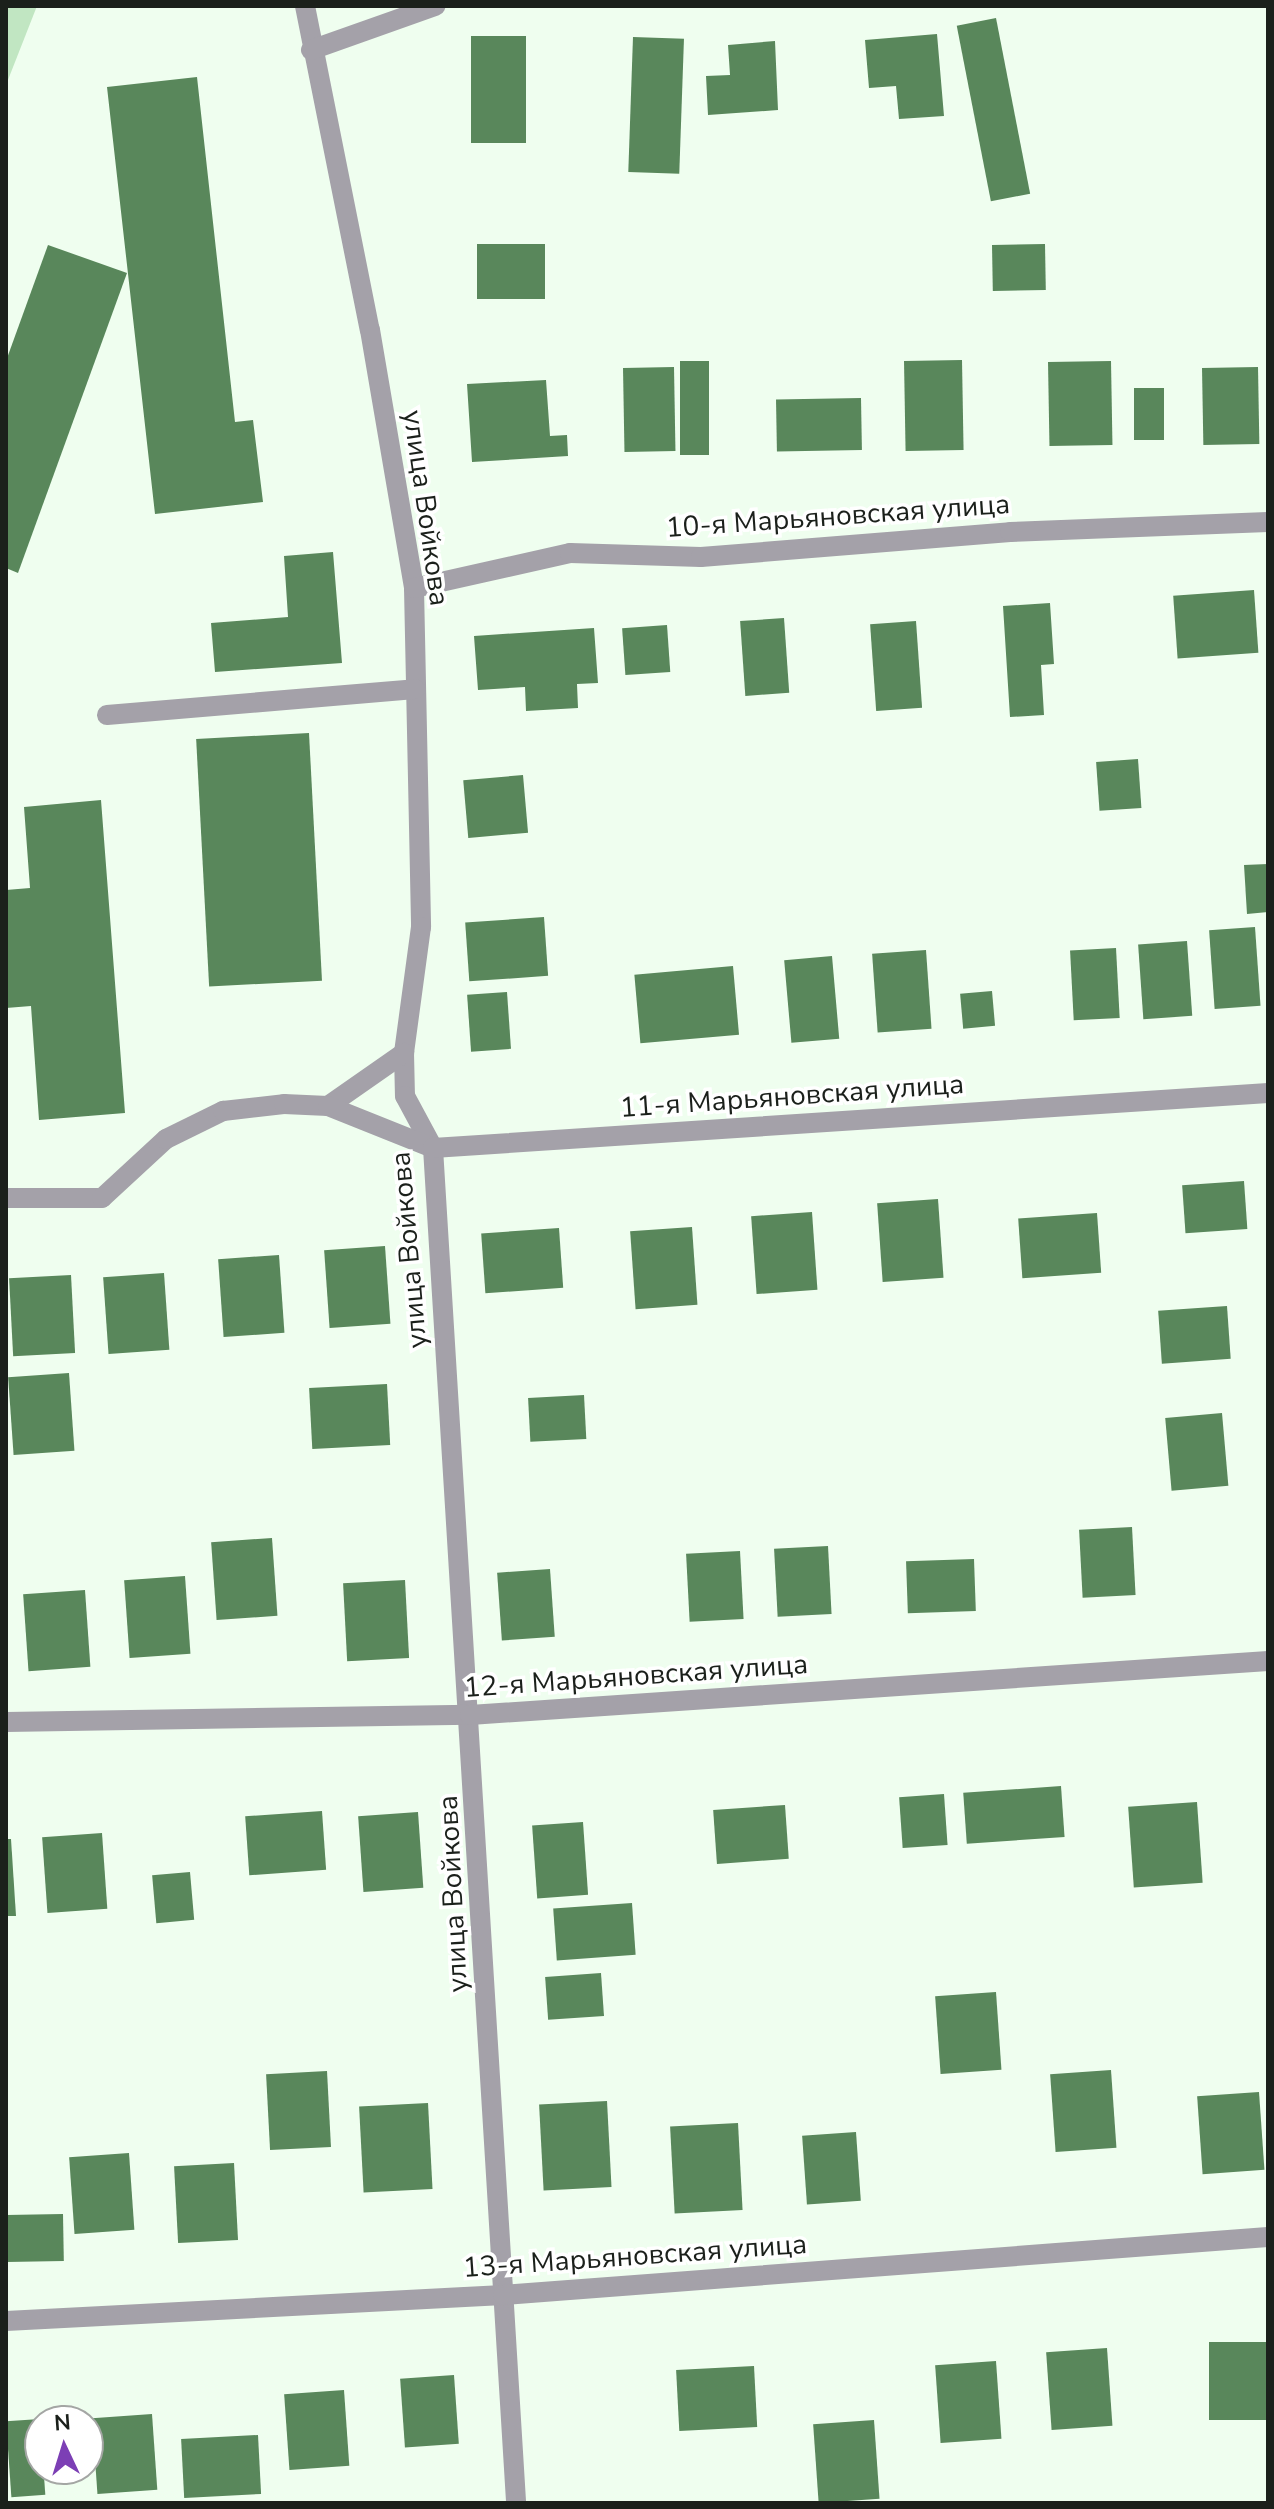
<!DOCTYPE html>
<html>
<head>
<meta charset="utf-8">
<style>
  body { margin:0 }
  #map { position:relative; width:1274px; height:2509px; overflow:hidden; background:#effeef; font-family:"Nunito Sans",sans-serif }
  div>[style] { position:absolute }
  .green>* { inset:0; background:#c1e6c2 }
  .building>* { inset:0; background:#59875b; transform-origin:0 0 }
  .minor>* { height:20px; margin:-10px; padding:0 10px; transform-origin:10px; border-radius:10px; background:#a4a1a9 }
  span { translate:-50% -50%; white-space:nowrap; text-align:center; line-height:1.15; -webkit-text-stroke:7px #fff; paint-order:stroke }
  .street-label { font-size:28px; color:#1b201b }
  .frame { position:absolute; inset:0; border:8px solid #1b201b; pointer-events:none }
  .north { position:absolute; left:24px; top:2405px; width:80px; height:80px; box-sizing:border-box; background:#fff; border:2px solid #a4a6a4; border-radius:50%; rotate:356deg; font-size:22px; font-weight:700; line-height:32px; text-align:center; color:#1b201b }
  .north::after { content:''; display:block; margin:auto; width:28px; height:36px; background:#7c3fb5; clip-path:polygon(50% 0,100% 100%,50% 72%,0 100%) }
</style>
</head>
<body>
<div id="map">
  <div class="green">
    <div style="clip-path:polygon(6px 6px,37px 6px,6px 85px)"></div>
  </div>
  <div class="building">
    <div style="left:996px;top:18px;width:179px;height:40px;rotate:79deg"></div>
    <div style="clip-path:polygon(937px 34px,944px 116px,899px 119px,896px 86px,869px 88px,865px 40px)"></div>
    <div style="left:471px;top:36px;width:55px;height:107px"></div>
    <div style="left:633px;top:37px;width:51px;height:135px;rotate:2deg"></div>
    <div style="clip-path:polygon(775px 41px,778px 110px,708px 115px,706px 76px,730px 75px,728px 45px)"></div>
    <div style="clip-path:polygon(197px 77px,235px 422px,253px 420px,263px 502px,155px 514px,107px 87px)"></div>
    <div style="left:545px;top:244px;width:55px;height:68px;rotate:90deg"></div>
    <div style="left:1045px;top:244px;width:46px;height:53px;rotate:89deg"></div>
    <div style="clip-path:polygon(48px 245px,127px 273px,18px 573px,6px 568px,6px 361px)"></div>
    <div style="left:962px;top:360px;width:90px;height:58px;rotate:89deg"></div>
    <div style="left:680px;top:361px;width:29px;height:94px"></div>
    <div style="left:1111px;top:361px;width:84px;height:63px;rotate:89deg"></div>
    <div style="left:674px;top:367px;width:84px;height:51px;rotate:89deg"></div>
    <div style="left:1258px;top:367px;width:77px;height:56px;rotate:89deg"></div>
    <div style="clip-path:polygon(546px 380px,550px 436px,567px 435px,568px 456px,472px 462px,467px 384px)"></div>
    <div style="left:1134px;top:388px;width:30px;height:52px"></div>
    <div style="left:861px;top:398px;width:52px;height:85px;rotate:89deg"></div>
    <div style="clip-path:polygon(333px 552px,342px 663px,215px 672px,211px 623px,288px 617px,284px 556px)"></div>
    <div style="left:1254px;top:590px;width:63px;height:81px;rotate:86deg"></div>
    <div style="clip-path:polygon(1050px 603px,1054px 664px,1041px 665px,1044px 715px,1010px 717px,1003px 606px)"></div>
    <div style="left:784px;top:618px;width:75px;height:44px;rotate:86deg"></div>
    <div style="left:916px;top:621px;width:87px;height:46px;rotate:86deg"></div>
    <div style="left:667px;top:625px;width:47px;height:45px;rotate:86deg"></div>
    <div style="clip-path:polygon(594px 628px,598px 683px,577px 684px,578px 708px,526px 711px,525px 687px,478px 690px,474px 636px)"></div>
    <div style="left:309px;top:733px;width:248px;height:113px;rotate:87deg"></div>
    <div style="left:1138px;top:759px;width:49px;height:42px;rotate:86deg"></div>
    <div style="left:523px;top:775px;width:58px;height:60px;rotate:85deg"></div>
    <div style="clip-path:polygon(101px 800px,125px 1113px,39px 1120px,31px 1006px,6px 1008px,6px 890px,30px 888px,24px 807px)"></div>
    <div style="clip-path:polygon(1268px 864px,1268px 912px,1247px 914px,1244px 865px)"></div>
    <div style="left:544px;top:917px;width:59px;height:79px;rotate:86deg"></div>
    <div style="left:1255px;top:927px;width:79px;height:46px;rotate:86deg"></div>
    <div style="left:1187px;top:941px;width:75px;height:49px;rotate:86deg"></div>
    <div style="left:1116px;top:948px;width:70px;height:46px;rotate:87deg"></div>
    <div style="left:926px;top:950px;width:79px;height:54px;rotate:86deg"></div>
    <div style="left:832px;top:956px;width:83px;height:48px;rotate:85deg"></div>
    <div style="left:733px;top:966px;width:69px;height:99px;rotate:85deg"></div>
    <div style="left:992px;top:991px;width:35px;height:32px;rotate:85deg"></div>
    <div style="left:507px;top:992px;width:57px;height:40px;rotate:86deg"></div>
    <div style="left:1244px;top:1181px;width:48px;height:62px;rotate:86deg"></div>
    <div style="left:938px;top:1199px;width:79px;height:61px;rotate:86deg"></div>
    <div style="left:812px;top:1212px;width:78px;height:61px;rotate:86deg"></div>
    <div style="left:1097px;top:1213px;width:60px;height:79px;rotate:86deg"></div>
    <div style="left:692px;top:1227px;width:78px;height:62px;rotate:86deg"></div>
    <div style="left:559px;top:1228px;width:60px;height:78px;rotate:86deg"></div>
    <div style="left:385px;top:1246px;width:78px;height:61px;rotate:86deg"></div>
    <div style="left:279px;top:1255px;width:78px;height:61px;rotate:86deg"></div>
    <div style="left:164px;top:1273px;width:77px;height:61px;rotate:86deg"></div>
    <div style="left:71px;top:1275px;width:78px;height:62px;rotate:87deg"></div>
    <div style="left:1227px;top:1306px;width:53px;height:69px;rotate:86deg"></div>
    <div style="left:69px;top:1373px;width:78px;height:61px;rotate:86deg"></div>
    <div style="left:387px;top:1384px;width:61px;height:78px;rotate:87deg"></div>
    <div style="left:584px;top:1395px;width:44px;height:56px;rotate:87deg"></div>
    <div style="left:1222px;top:1413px;width:73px;height:57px;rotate:85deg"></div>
    <div style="left:1132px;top:1527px;width:68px;height:53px;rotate:87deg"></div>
    <div style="left:272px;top:1538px;width:78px;height:61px;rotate:86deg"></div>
    <div style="left:828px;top:1546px;width:68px;height:54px;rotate:87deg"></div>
    <div style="left:740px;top:1551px;width:68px;height:54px;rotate:87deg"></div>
    <div style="left:974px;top:1559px;width:52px;height:68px;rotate:88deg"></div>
    <div style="left:550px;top:1569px;width:68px;height:53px;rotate:86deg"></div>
    <div style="left:185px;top:1576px;width:78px;height:61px;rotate:86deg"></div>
    <div style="left:405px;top:1580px;width:78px;height:62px;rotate:87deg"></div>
    <div style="left:85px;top:1590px;width:77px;height:62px;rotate:86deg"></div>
    <div style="left:1061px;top:1786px;width:51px;height:98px;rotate:86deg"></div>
    <div style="left:944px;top:1794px;width:51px;height:45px;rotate:86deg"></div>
    <div style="left:1197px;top:1802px;width:81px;height:69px;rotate:86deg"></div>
    <div style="left:785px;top:1805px;width:54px;height:72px;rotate:86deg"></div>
    <div style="left:322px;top:1811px;width:59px;height:77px;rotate:86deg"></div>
    <div style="left:418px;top:1812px;width:76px;height:60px;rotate:86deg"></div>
    <div style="left:583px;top:1822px;width:73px;height:51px;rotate:86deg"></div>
    <div style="left:102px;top:1833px;width:76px;height:60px;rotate:86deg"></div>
    <div style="clip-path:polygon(6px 1839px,11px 1839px,16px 1916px,6px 1916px)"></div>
    <div style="left:190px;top:1872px;width:48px;height:38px;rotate:85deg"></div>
    <div style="left:632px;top:1903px;width:52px;height:79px;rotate:86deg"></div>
    <div style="left:601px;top:1973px;width:43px;height:56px;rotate:86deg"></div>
    <div style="left:996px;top:1992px;width:78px;height:61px;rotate:86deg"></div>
    <div style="left:1111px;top:2070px;width:78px;height:61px;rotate:86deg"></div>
    <div style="left:327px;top:2071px;width:76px;height:61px;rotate:87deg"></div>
    <div style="left:1259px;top:2092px;width:78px;height:62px;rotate:86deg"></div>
    <div style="left:607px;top:2101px;width:86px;height:68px;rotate:87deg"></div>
    <div style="left:428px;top:2103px;width:86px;height:69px;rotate:87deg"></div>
    <div style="left:738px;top:2123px;width:87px;height:68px;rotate:87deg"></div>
    <div style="left:856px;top:2132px;width:69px;height:54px;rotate:86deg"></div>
    <div style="left:129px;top:2153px;width:77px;height:60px;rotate:86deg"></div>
    <div style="left:234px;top:2163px;width:77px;height:60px;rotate:87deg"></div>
    <div style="left:63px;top:2214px;width:47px;height:57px;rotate:89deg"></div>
    <div style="left:1268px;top:2342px;width:78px;height:59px;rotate:90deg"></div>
    <div style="left:1107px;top:2348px;width:78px;height:61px;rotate:86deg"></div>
    <div style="left:996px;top:2361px;width:78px;height:61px;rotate:86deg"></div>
    <div style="left:754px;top:2366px;width:61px;height:78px;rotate:87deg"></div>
    <div style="left:454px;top:2375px;width:69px;height:54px;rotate:86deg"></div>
    <div style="left:344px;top:2390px;width:76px;height:60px;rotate:86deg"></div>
    <div style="left:152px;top:2414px;width:76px;height:60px;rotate:86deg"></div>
    <div style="left:40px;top:2419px;width:76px;height:34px;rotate:86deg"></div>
    <div style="left:874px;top:2420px;width:79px;height:61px;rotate:86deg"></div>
    <div style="left:258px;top:2435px;width:59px;height:77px;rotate:87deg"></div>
  </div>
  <div class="minor">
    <div style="left:305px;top:6px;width:330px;rotate:78.7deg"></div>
    <div style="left:370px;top:330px;width:262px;rotate:80.3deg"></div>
    <div style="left:414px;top:588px;width:339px;rotate:88.8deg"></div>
    <div style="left:421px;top:927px;width:127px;rotate:97.7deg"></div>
    <div style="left:404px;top:1053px;width:43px;rotate:88.7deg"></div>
    <div style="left:405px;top:1096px;width:59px;rotate:61.7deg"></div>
    <div style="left:433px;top:1148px;width:1358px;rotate:86.49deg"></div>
    <div style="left:311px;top:50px;width:132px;rotate:-19.5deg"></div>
    <div style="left:414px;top:588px;width:160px;rotate:-12.6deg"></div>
    <div style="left:570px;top:553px;width:131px;rotate:1.7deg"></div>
    <div style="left:701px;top:557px;width:310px;rotate:-4.6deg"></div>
    <div style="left:1010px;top:532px;width:258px;rotate:-2.2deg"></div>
    <div style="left:107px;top:715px;width:309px;rotate:-4.8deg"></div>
    <div style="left:328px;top:1106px;width:93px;rotate:-34.9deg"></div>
    <div style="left:6px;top:1198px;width:96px"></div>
    <div style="left:102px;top:1198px;width:87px;rotate:-42.7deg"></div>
    <div style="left:166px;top:1139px;width:64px;rotate:-26.2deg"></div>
    <div style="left:223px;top:1111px;width:61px;rotate:-6.5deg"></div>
    <div style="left:284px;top:1104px;width:44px;rotate:2.6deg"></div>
    <div style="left:328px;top:1106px;width:113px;rotate:21.8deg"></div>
    <div style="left:433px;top:1148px;width:837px;rotate:-3.77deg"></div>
    <div style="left:6px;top:1722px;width:464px;rotate:-0.9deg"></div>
    <div style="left:470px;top:1715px;width:800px;rotate:-3.87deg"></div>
    <div style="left:6px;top:2321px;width:498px;rotate:-3deg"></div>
    <div style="left:503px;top:2295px;width:767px;rotate:-4.34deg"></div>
  </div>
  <div class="street-label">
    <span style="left:426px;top:508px;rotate:82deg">улица Войкова</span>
    <span style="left:838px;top:516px;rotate:-4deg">10-я Марьяновская улица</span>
    <span style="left:792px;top:1096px;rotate:-4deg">11-я Марьяновская улица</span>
    <span style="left:409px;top:1250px;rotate:-95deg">улица Войкова</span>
    <span style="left:636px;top:1676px;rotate:-4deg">12-я Марьяновская улица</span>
    <span style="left:453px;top:1894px;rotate:-93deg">улица Войкова</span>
    <span style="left:635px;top:2256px;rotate:-4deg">13-я Марьяновская улица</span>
  </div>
  <div class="frame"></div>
  <div class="north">N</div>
</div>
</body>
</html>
